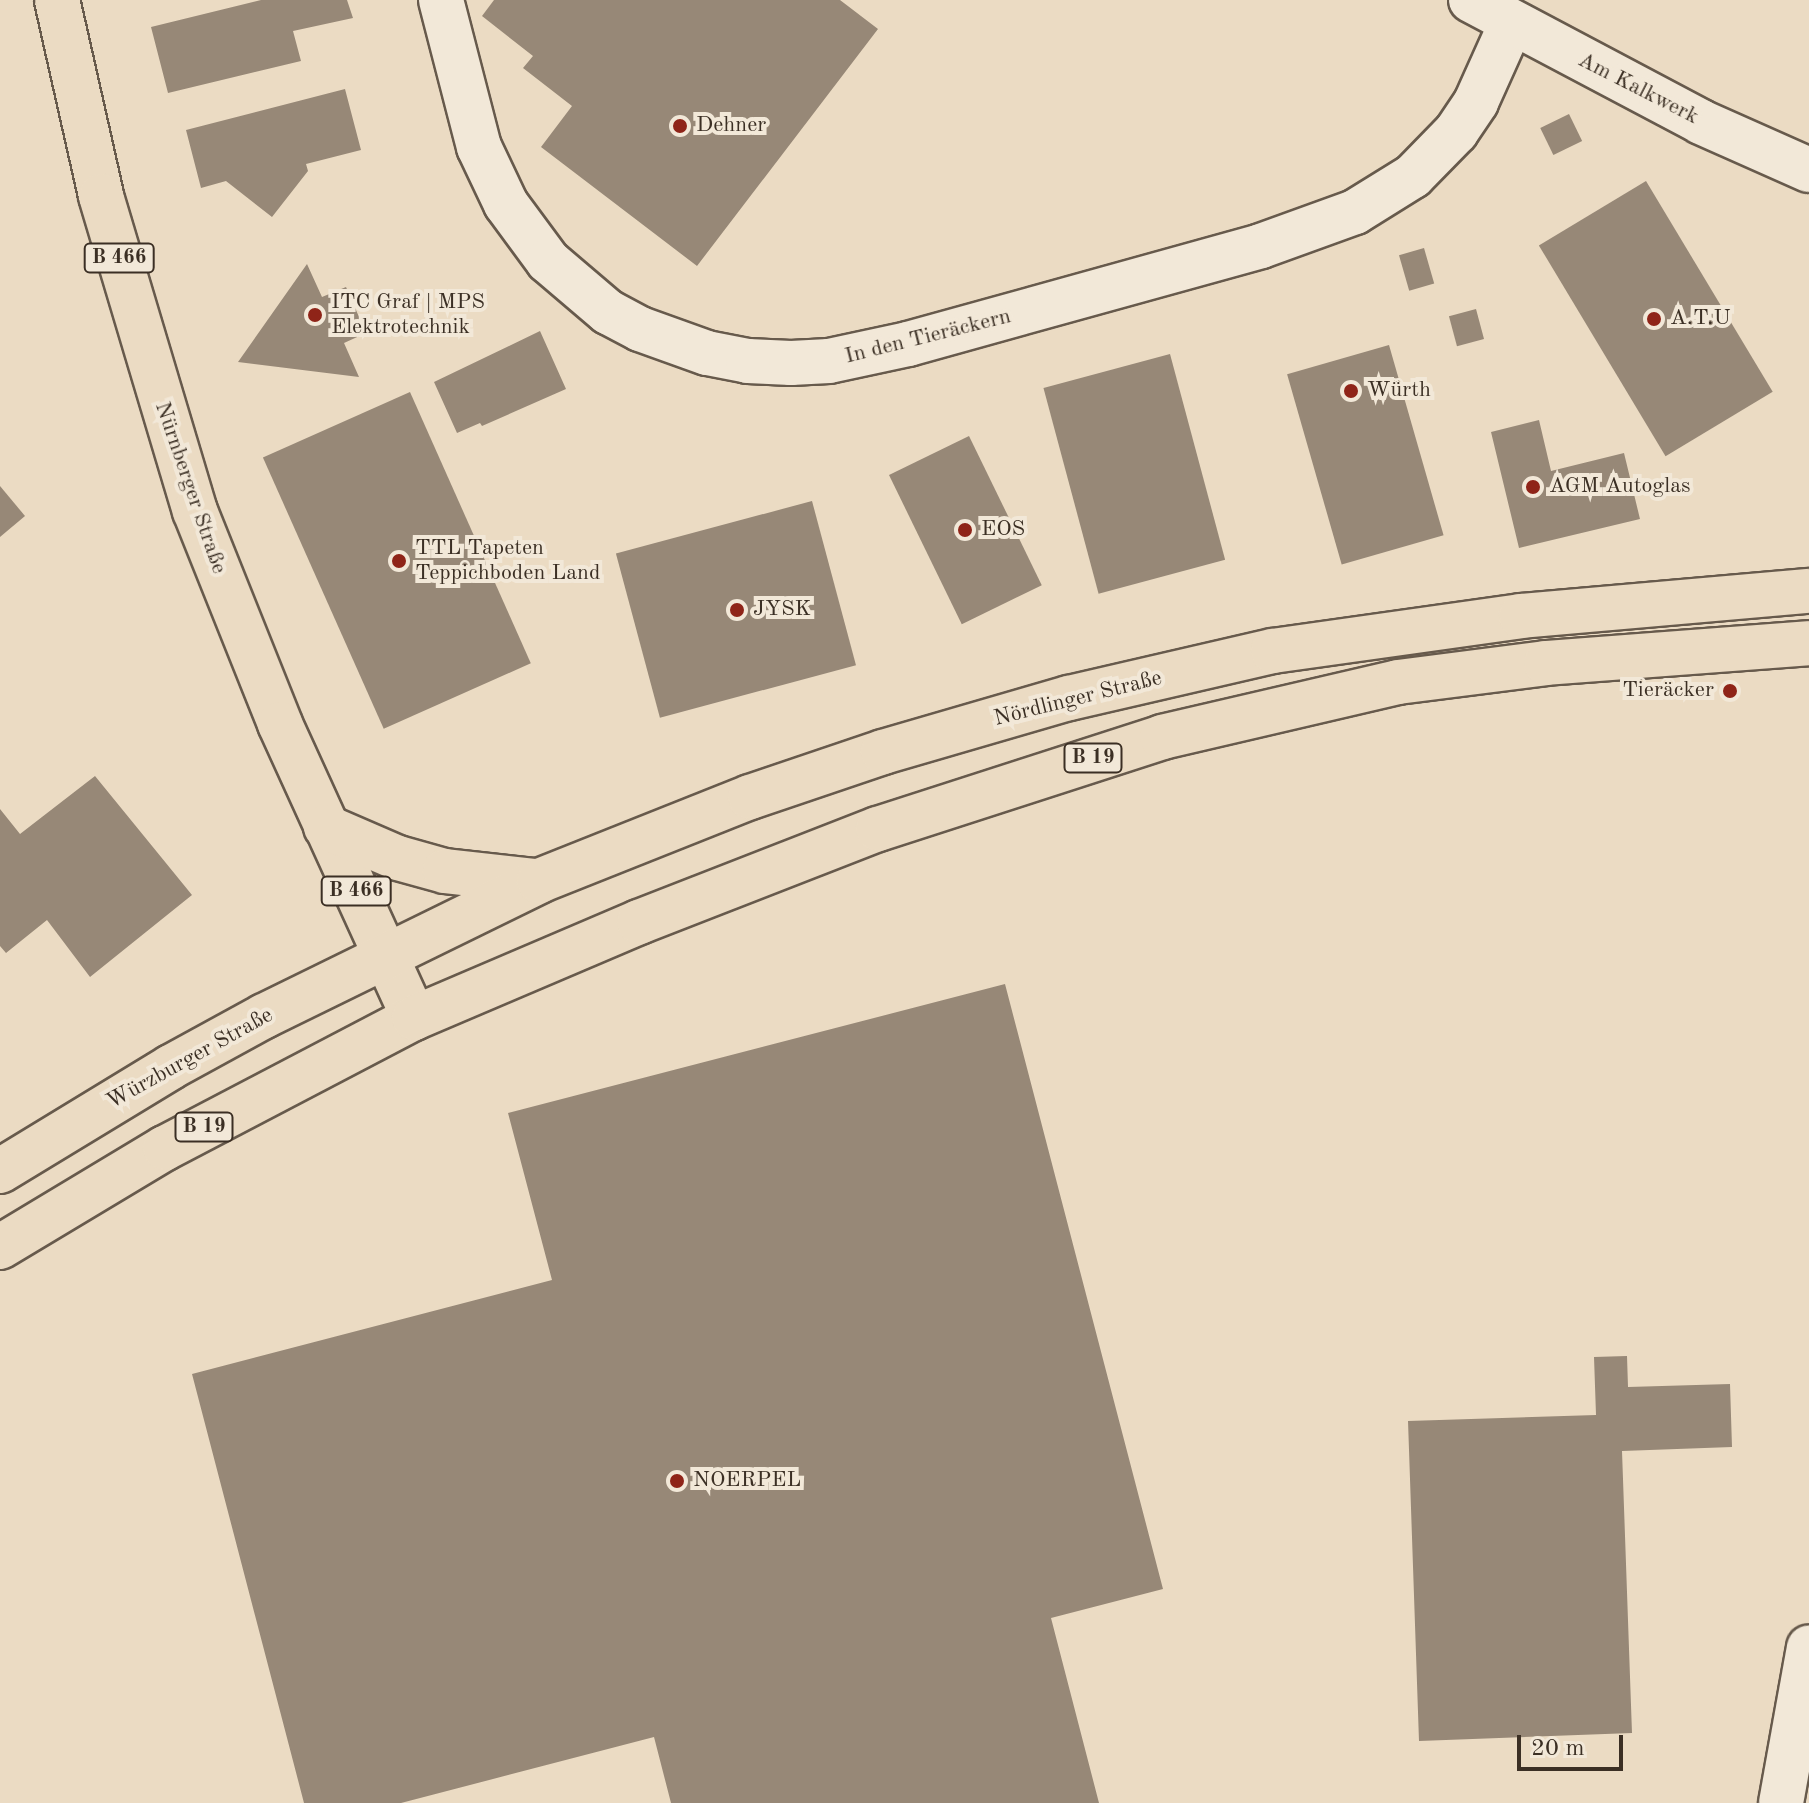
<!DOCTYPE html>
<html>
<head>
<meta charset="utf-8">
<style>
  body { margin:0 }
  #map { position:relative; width:1809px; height:1803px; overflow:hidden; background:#ebdbc3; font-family:"Old Standard TT",serif }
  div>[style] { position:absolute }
  .building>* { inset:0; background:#978877; transform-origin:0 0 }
  .roads { filter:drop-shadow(2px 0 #675a4c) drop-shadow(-2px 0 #675a4c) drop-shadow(0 2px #675a4c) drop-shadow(0 -2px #675a4c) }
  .minor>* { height:44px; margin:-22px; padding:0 22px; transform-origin:22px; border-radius:22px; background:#f2e8d8 }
  .major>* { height:44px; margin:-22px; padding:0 22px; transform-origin:22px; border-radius:22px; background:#ebdbc3 }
  .dots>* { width:22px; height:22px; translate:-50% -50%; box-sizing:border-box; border:4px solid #f2e8d8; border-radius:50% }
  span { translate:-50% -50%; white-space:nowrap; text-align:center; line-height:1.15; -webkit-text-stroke:8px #f2e8d8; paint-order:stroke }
  .shield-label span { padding:2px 6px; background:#f2e8d8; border:2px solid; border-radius:6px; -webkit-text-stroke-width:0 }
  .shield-label { font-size:20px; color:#3b2f24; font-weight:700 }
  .street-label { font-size:22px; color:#3b2f24 }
  .poi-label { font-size:22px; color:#3b2f24 }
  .left { translate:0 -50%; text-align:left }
  .right { translate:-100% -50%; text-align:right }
  .scale { position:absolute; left:1517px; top:1735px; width:106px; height:36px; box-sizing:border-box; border:4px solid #3b2f24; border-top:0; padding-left:10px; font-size:24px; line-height:28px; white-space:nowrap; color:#3b2f24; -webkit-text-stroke:6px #f2e8d8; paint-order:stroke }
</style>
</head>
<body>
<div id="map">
  <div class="building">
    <div style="clip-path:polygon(261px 0,347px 0,353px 18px,293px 31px,301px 61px,168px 93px,151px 27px)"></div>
    <div style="clip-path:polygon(494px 0,840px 0,878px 29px,697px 266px,541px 147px,572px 106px,523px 68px,533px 56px,482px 16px)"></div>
    <div style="clip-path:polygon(345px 89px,361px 150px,306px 164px,308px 171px,272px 217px,226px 181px,201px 188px,186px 130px)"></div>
    <div style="left:1569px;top:114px;width:30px;height:32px;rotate:64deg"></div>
    <div style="left:1646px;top:181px;width:246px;height:125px;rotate:59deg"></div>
    <div style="left:1424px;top:248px;width:37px;height:26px;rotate:74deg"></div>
    <div style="clip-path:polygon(307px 264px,322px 297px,346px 287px,366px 333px,344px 343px,359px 377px,238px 362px)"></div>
    <div style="left:1476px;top:309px;width:31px;height:28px;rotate:75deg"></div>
    <div style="clip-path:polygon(540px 331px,566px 389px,482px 426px,480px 423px,457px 433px,434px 382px)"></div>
    <div style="left:1389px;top:345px;width:198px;height:106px;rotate:74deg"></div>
    <div style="left:1170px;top:354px;width:213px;height:131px;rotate:75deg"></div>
    <div style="left:410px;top:392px;width:297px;height:161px;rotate:66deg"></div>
    <div style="clip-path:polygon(1539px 420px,1551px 471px,1624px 453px,1640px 519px,1519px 548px,1491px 432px)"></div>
    <div style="left:969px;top:436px;width:166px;height:89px;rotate:64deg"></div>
    <div style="clip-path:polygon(0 486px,25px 516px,0 537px)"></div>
    <div style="left:812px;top:501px;width:170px;height:203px;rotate:75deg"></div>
    <div style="clip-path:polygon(95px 776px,192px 895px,90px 977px,47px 920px,6px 953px,0 946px,0 809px,20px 834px)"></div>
    <div style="clip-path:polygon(1005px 984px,1163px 1589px,1051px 1618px,1099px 1803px,671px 1803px,654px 1737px,401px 1803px,304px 1803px,192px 1374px,552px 1280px,508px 1113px)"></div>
    <div style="clip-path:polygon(1627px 1356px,1628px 1387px,1730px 1384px,1732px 1447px,1622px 1451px,1632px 1733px,1419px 1741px,1408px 1421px,1596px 1415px,1594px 1357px)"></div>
  </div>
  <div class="roads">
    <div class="minor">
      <div style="left:441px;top:0;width:152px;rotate:75.5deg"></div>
      <div style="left:479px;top:147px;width:63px;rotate:64.7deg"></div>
      <div style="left:506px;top:204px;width:71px;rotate:53.6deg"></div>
      <div style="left:548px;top:261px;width:79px;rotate:40.4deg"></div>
      <div style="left:608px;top:312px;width:36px;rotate:28deg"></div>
      <div style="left:640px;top:329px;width:71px;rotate:19.7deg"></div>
      <div style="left:707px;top:353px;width:42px;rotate:11deg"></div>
      <div style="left:748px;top:361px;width:43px;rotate:2.7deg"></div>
      <div style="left:791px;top:363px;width:38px;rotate:-3deg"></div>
      <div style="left:829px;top:361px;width:81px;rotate:-12.1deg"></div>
      <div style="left:908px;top:344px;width:366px;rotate:-15.5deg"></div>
      <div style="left:1261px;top:246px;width:100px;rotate:-19.9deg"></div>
      <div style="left:1355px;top:212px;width:68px;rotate:-31.8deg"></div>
      <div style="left:1413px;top:176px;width:62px;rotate:-45.7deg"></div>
      <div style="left:1456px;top:132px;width:36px;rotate:-56deg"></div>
      <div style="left:1476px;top:102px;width:85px;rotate:-65.8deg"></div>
      <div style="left:1471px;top:0;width:260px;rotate:27.9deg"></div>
      <div style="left:1701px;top:122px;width:118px;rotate:24deg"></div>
      <div style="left:1781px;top:1803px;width:158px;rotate:-79.8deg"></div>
    </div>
    <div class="major">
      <div style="left:57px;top:0;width:201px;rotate:77.3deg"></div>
      <div style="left:101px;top:196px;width:329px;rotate:73.4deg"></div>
      <div style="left:195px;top:511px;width:229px;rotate:68.2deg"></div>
      <div style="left:280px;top:724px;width:323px;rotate:65.5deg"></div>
      <div style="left:326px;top:827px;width:78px;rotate:23.3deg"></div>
      <div style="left:398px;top:858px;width:49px;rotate:15.5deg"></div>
      <div style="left:445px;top:871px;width:92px;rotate:6.3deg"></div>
      <div style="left:0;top:1171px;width:200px;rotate:-31.3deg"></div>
      <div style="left:171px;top:1067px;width:106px;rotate:-28.7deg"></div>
      <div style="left:264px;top:1016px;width:306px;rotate:-26.1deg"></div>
      <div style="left:539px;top:881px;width:227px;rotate:-21.7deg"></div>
      <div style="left:750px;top:797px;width:140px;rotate:-18.7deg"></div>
      <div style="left:883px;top:752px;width:194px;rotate:-16.2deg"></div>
      <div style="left:1069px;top:698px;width:209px;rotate:-13deg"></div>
      <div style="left:1273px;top:651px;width:250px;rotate:-8deg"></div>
      <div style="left:1521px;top:616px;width:289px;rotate:-5deg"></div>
      <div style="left:0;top:1247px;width:192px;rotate:-31deg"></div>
      <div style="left:165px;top:1148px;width:281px;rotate:-27.6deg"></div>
      <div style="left:414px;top:1018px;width:245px;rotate:-23.1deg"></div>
      <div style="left:639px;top:922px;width:256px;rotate:-21.3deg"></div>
      <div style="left:878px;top:829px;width:299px;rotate:-17.9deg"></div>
      <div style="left:1162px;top:737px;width:242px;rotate:-13.1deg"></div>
      <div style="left:1398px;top:682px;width:149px;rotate:-7.3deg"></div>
      <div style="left:1546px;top:663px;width:264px;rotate:-4.3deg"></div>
    </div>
  </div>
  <div class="dots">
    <div style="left:680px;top:126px;background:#8f2418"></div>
    <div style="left:315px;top:315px;background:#8f2418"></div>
    <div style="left:1654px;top:319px;background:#8f2418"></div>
    <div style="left:1351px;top:391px;background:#8f2418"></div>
    <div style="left:1533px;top:487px;background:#8f2418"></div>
    <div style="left:965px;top:530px;background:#8f2418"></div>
    <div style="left:399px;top:561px;background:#8f2418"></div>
    <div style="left:737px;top:610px;background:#8f2418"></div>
    <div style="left:1730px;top:691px;background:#8f2418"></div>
    <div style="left:677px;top:1481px;background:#8f2418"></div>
  </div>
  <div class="shield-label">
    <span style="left:119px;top:258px">B 466</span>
    <span style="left:1093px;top:758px">B 19</span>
    <span style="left:356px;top:891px">B 466</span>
    <span style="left:204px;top:1127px">B 19</span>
  </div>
  <div class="street-label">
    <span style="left:1638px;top:89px;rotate:27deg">Am Kalkwerk</span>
    <span style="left:928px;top:337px;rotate:-14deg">In den Tieräckern</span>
    <span style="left:190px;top:488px;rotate:71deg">Nürnberger Straße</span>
    <span style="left:1078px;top:699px;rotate:-14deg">Nördlinger Straße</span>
    <span style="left:190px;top:1059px;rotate:-29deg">Würzburger Straße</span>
  </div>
  <div class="poi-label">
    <span class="left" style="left:696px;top:126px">Dehner</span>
    <span class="left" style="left:331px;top:315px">ITC Graf | MPS<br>Elektrotechnik</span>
    <span class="left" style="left:1670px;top:319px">A.T.U</span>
    <span class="left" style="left:1367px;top:391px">Würth</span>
    <span class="left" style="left:1549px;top:487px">AGM Autoglas</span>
    <span class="left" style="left:981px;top:530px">EOS</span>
    <span class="left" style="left:415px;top:561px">TTL Tapeten<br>Teppichboden Land</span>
    <span class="left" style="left:753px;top:610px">JYSK</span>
    <span class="right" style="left:1714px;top:691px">Tieräcker</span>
    <span class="left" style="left:693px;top:1481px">NOERPEL</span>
  </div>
  <div class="scale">20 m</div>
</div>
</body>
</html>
